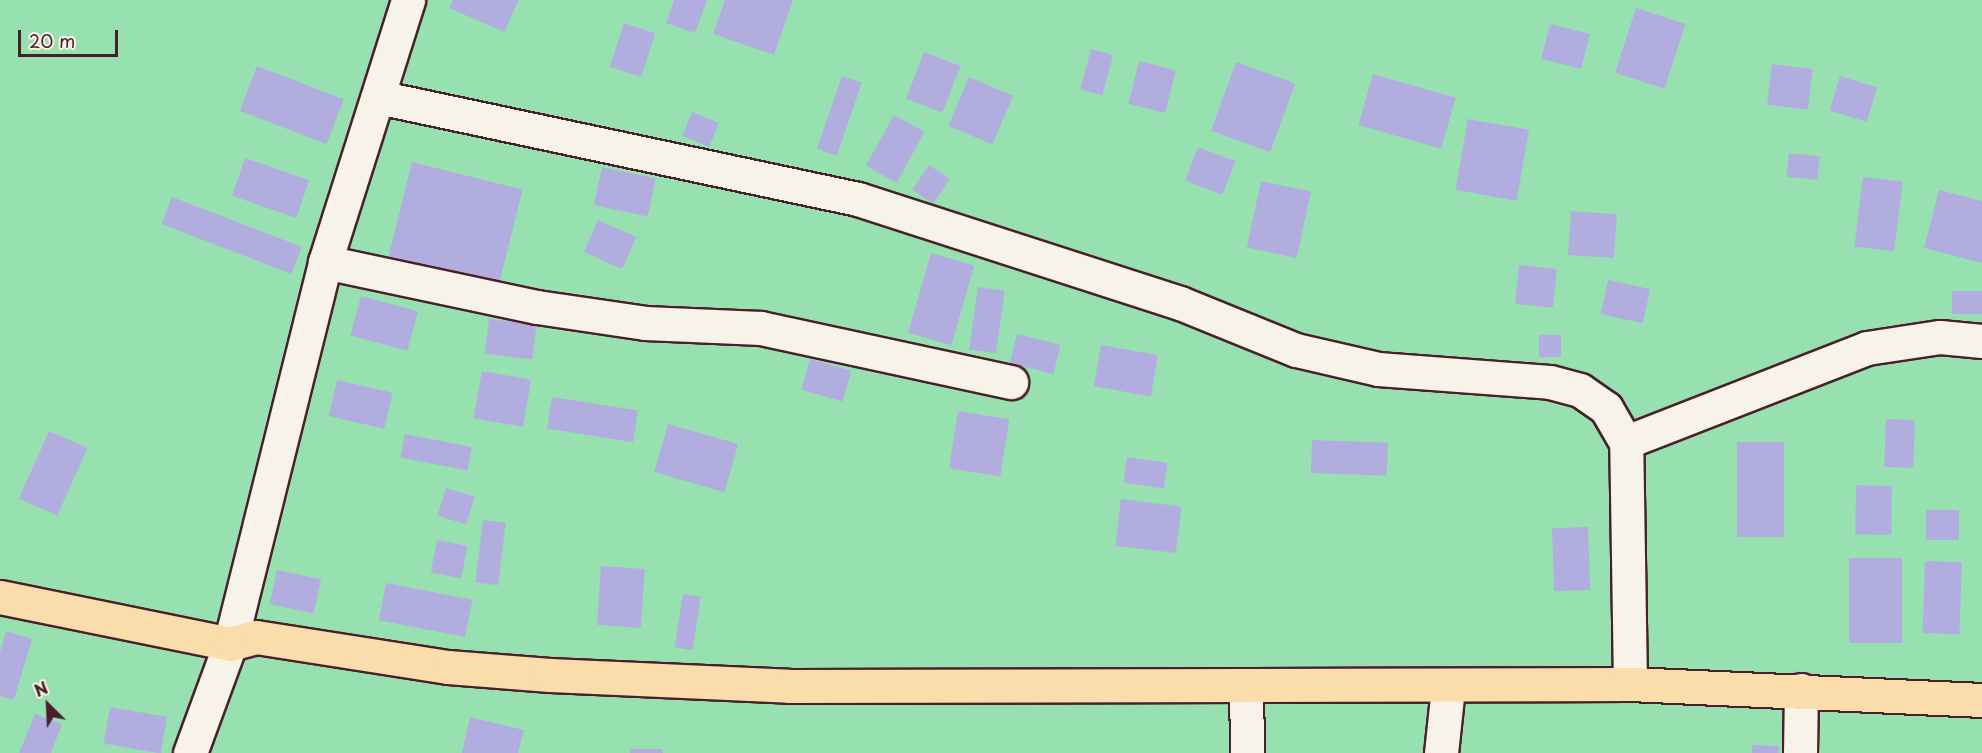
<!DOCTYPE html>
<html>
<head>
<meta charset="utf-8">
<style>
  body { margin:0 }
  #map { position:relative; width:1982px; height:753px; overflow:hidden; background:#f7f3e8; font-family:"Playpen Sans",sans-serif }
  div>[style] { position:absolute }
  .green>* { inset:0; background:#97e1b0; transform-origin:0 0 }
  .building>* { inset:0; background:#b1aedf; transform-origin:0 0 }
  .roads { filter:drop-shadow(2px 0 #4a1f2b) drop-shadow(-2px 0 #4a1f2b) drop-shadow(0 2px #4a1f2b) drop-shadow(0 -2px #4a1f2b) }
  .minor>* { height:33px; margin:-16.5px; padding:0 16.5px; transform-origin:16.5px; border-radius:16.5px; background:#f7f3e8 }
  .major>* { height:33px; margin:-16.5px; padding:0 16.5px; transform-origin:16.5px; border-radius:16.5px; background:#faddab }
  span { translate:-50% -50%; white-space:nowrap; text-align:center; line-height:1.15; -webkit-text-stroke:5px #f7f3e8; paint-order:stroke }
  .north { position:absolute; left:18px; top:675px; width:60px; height:60px; -webkit-text-stroke:4px #f7f3e8; paint-order:stroke; rotate:336deg; font-size:16px; font-weight:700; line-height:24px; text-align:center; color:#4a1f2b }
  .north::after { content:''; display:block; margin:auto; width:21px; height:27px; background:#4a1f2b; clip-path:polygon(50% 0,100% 100%,50% 72%,0 100%) }
  .scale { position:absolute; left:18px; top:30px; width:100px; height:27px; box-sizing:border-box; border:3px solid #4a1f2b; border-top:0; padding-left:8px; font-size:18px; line-height:21px; white-space:nowrap; color:#4a1f2b; -webkit-text-stroke:4px #f7f3e8; paint-order:stroke }
</style>
</head>
<body>
<div id="map">
  <div class="green">
    <div style="left:0;top:0;width:1982px;height:753px"></div>
  </div>
  <div class="building">
    <div style="clip-path:polygon(453px 0,519px 0,504px 32px,449px 8px)"></div>
    <div style="clip-path:polygon(674px 0,707px 0,695px 33px,666px 23px)"></div>
    <div style="clip-path:polygon(725px 0,793px 0,774px 55px,713px 34px)"></div>
    <div style="left:1636px;top:8px;width:52px;height:68px;rotate:18deg"></div>
    <div style="left:624px;top:23px;width:33px;height:46px;rotate:18deg"></div>
    <div style="left:1550px;top:24px;width:41px;height:36px;rotate:14deg"></div>
    <div style="left:1091px;top:49px;width:23px;height:42px;rotate:15deg"></div>
    <div style="left:924px;top:52px;width:39px;height:50px;rotate:21deg"></div>
    <div style="left:1139px;top:61px;width:38px;height:44px;rotate:14deg"></div>
    <div style="left:1236px;top:62px;width:63px;height:73px;rotate:20deg"></div>
    <div style="left:1772px;top:64px;width:41px;height:41px;rotate:7deg"></div>
    <div style="left:257px;top:66px;width:93px;height:48px;rotate:21deg"></div>
    <div style="left:1373px;top:74px;width:86px;height:53px;rotate:16deg"></div>
    <div style="left:842px;top:76px;width:21px;height:77px;rotate:19deg"></div>
    <div style="left:1840px;top:76px;width:39px;height:36px;rotate:17deg"></div>
    <div style="left:969px;top:77px;width:48px;height:53px;rotate:23deg"></div>
    <div style="left:692px;top:112px;width:29px;height:26px;rotate:22deg"></div>
    <div style="left:894px;top:115px;width:35px;height:58px;rotate:29deg"></div>
    <div style="left:1468px;top:119px;width:62px;height:72px;rotate:10deg"></div>
    <div style="left:1198px;top:147px;width:40px;height:36px;rotate:21deg"></div>
    <div style="left:1789px;top:153px;width:31px;height:24px;rotate:6deg"></div>
    <div style="left:245px;top:158px;width:68px;height:40px;rotate:19deg"></div>
    <div style="left:412px;top:162px;width:114px;height:98px;rotate:14deg"></div>
    <div style="left:929px;top:165px;width:25px;height:30px;rotate:34deg"></div>
    <div style="left:602px;top:167px;width:55px;height:39px;rotate:12deg"></div>
    <div style="left:1863px;top:177px;width:40px;height:70px;rotate:7deg"></div>
    <div style="left:1261px;top:181px;width:51px;height:68px;rotate:12deg"></div>
    <div style="clip-path:polygon(1939px 190px,1982px 201px,1982px 263px,1924px 248px)"></div>
    <div style="left:172px;top:197px;width:139px;height:29px;rotate:21deg"></div>
    <div style="left:1571px;top:211px;width:46px;height:44px;rotate:4deg"></div>
    <div style="left:598px;top:220px;width:42px;height:35px;rotate:24deg"></div>
    <div style="left:931px;top:253px;width:45px;height:83px;rotate:16deg"></div>
    <div style="left:1519px;top:265px;width:38px;height:39px;rotate:6deg"></div>
    <div style="left:1608px;top:280px;width:43px;height:35px;rotate:12deg"></div>
    <div style="left:978px;top:287px;width:27px;height:63px;rotate:8deg"></div>
    <div style="left:1982px;top:291px;width:23px;height:30px;rotate:90deg"></div>
    <div style="left:361px;top:296px;width:59px;height:41px;rotate:15deg"></div>
    <div style="left:489px;top:319px;width:48px;height:35px;rotate:7deg"></div>
    <div style="left:1017px;top:334px;width:45px;height:30px;rotate:14deg"></div>
    <div style="left:1539px;top:335px;width:22px;height:22px"></div>
    <div style="left:1101px;top:345px;width:58px;height:42px;rotate:10deg"></div>
    <div style="left:810px;top:359px;width:43px;height:32px;rotate:16deg"></div>
    <div style="left:482px;top:371px;width:50px;height:48px;rotate:10deg"></div>
    <div style="left:337px;top:380px;width:57px;height:37px;rotate:13deg"></div>
    <div style="left:552px;top:397px;width:87px;height:32px;rotate:9deg"></div>
    <div style="left:958px;top:411px;width:52px;height:58px;rotate:9deg"></div>
    <div style="left:1886px;top:419px;width:29px;height:48px;rotate:2deg"></div>
    <div style="left:668px;top:424px;width:73px;height:50px;rotate:16deg"></div>
    <div style="left:49px;top:431px;width:42px;height:74px;rotate:24deg"></div>
    <div style="left:405px;top:434px;width:68px;height:24px;rotate:11deg"></div>
    <div style="left:1312px;top:440px;width:76px;height:33px;rotate:2deg"></div>
    <div style="left:1737px;top:442px;width:47px;height:95px"></div>
    <div style="left:1127px;top:457px;width:41px;height:26px;rotate:8deg"></div>
    <div style="left:1892px;top:486px;width:49px;height:36px;rotate:91deg"></div>
    <div style="left:446px;top:488px;width:30px;height:29px;rotate:17deg"></div>
    <div style="left:1121px;top:499px;width:61px;height:47px;rotate:7deg"></div>
    <div style="left:1926px;top:510px;width:33px;height:30px"></div>
    <div style="left:483px;top:520px;width:23px;height:63px;rotate:7deg"></div>
    <div style="left:1588px;top:527px;width:63px;height:36px;rotate:88deg"></div>
    <div style="left:437px;top:540px;width:31px;height:33px;rotate:11deg"></div>
    <div style="left:1902px;top:558px;width:85px;height:53px;rotate:90deg"></div>
    <div style="left:1925px;top:561px;width:37px;height:72px;rotate:2deg"></div>
    <div style="left:601px;top:566px;width:44px;height:59px;rotate:4deg"></div>
    <div style="left:277px;top:570px;width:45px;height:35px;rotate:12deg"></div>
    <div style="left:386px;top:583px;width:88px;height:38px;rotate:11deg"></div>
    <div style="left:683px;top:594px;width:18px;height:54px;rotate:9deg"></div>
    <div style="clip-path:polygon(6px 631px,32px 639px,14px 700px,0 696px,0 652px)"></div>
    <div style="left:110px;top:707px;width:58px;height:37px;rotate:10deg"></div>
    <div style="clip-path:polygon(35px 714px,62px 724px,51px 753px,19px 753px)"></div>
    <div style="clip-path:polygon(470px 717px,524px 730px,518px 753px,462px 753px)"></div>
    <div style="left:1752px;top:745px;width:27px;height:8px;rotate:2deg"></div>
    <div style="left:630px;top:749px;width:33px;height:4px"></div>
  </div>
  <div class="roads">
    <div class="minor">
      <div style="left:378px;top:97px;width:491px;rotate:12deg"></div>
      <div style="left:858px;top:199px;width:338px;rotate:17.9deg"></div>
      <div style="left:1180px;top:303px;width:125px;rotate:22.1deg"></div>
      <div style="left:1296px;top:350px;width:84px;rotate:13deg"></div>
      <div style="left:1378px;top:369px;width:172px;rotate:4.3deg"></div>
      <div style="left:1550px;top:382px;width:31px;rotate:15deg"></div>
      <div style="left:1580px;top:390px;width:32px;rotate:35deg"></div>
      <div style="left:1606px;top:408px;width:39px;rotate:60deg"></div>
      <div style="left:325px;top:262px;width:217px;rotate:12deg"></div>
      <div style="left:537px;top:307px;width:109px;rotate:8.4deg"></div>
      <div style="left:645px;top:323px;width:116px;rotate:2.5deg"></div>
      <div style="left:761px;top:328px;width:256px;rotate:12.2deg"></div>
      <div style="left:1630px;top:684px;width:242px;rotate:-90.9deg"></div>
      <div style="left:1626px;top:442px;width:259px;rotate:-21.3deg"></div>
      <div style="left:1867px;top:348px;width:74px;rotate:-8.6deg"></div>
      <div style="left:1940px;top:337px;width:42px;rotate:5.4deg"></div>
      <div style="left:1246px;top:686px;width:67px;rotate:89.1deg"></div>
      <div style="left:190px;top:753px;width:116px;rotate:-69.8deg"></div>
      <div style="left:230px;top:644px;width:394px;rotate:-76deg"></div>
      <div style="left:325px;top:262px;width:275px;rotate:-72.4deg"></div>
      <div style="left:1441px;top:753px;width:66px;rotate:-83.9deg"></div>
      <div style="left:1800px;top:753px;width:63px;rotate:-89.1deg"></div>
    </div>
    <div class="major">
      <div style="left:0;top:597px;width:235px;rotate:11.5deg"></div>
      <div style="left:230px;top:644px;width:27px;rotate:-15deg"></div>
      <div style="left:256px;top:637px;width:194px;rotate:8.9deg"></div>
      <div style="left:448px;top:667px;width:102px;rotate:4.5deg"></div>
      <div style="left:550px;top:675px;width:239px;rotate:2.6deg"></div>
      <div style="left:789px;top:686px;width:841px;rotate:-0.14deg"></div>
      <div style="left:1630px;top:684px;width:352px;rotate:2.6deg"></div>
    </div>
  </div>
  <div class="north">N</div>
  <div class="scale">20 m</div>
</div>
</body>
</html>
